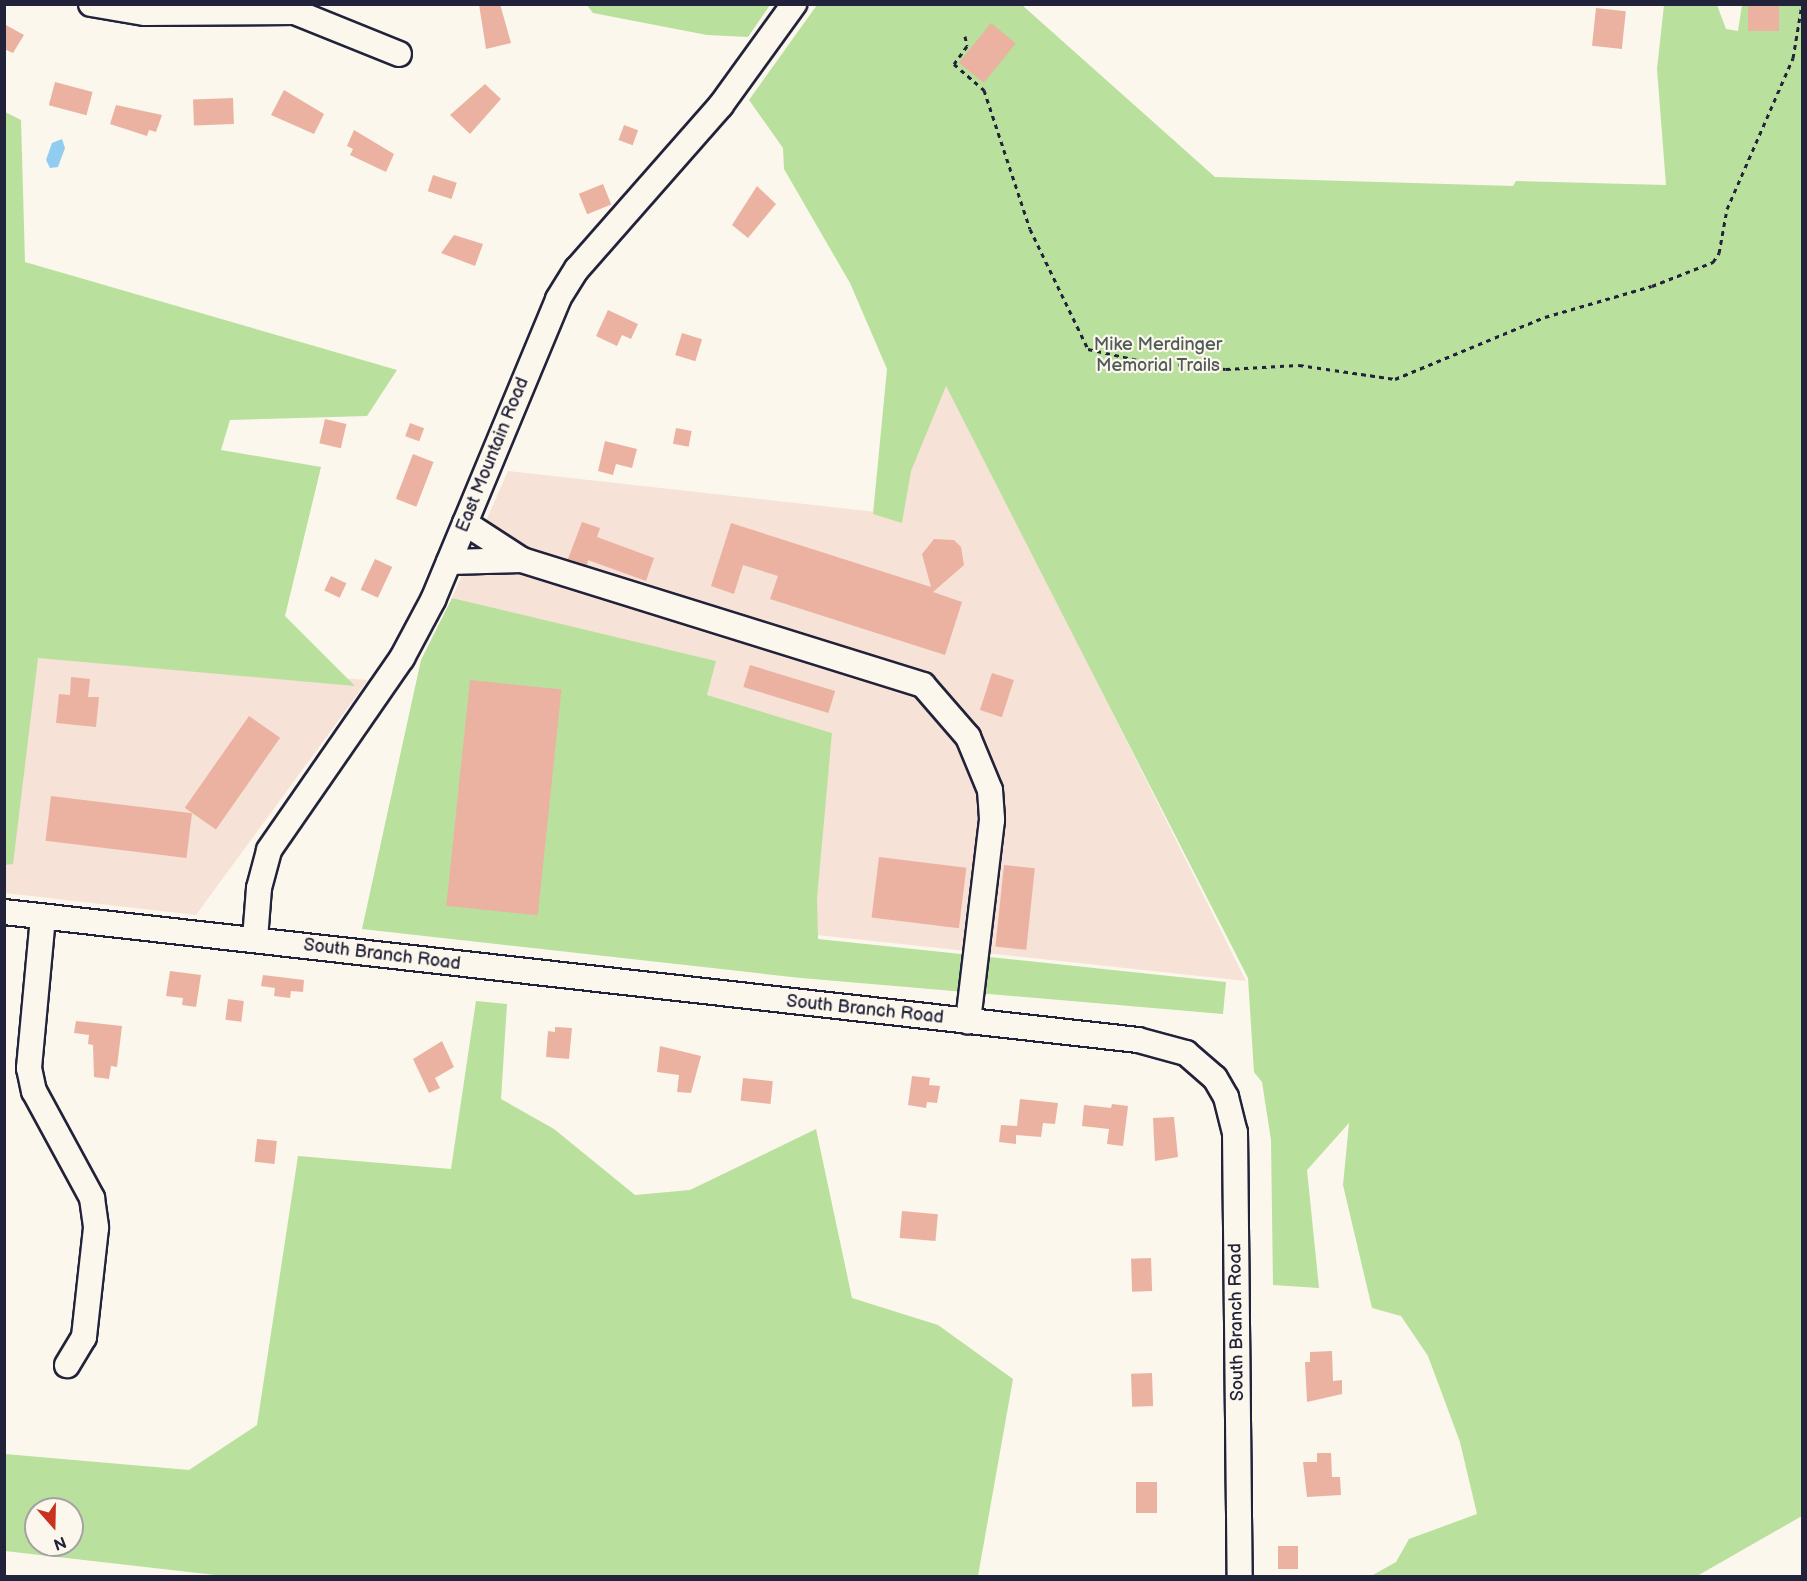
<!DOCTYPE html>
<html>
<head>
<meta charset="utf-8">
<style>
  body { margin:0 }
  #map { position:relative; width:1807px; height:1581px; overflow:hidden; background:#fbf7ec; font-family:"Balsamiq Sans",sans-serif }
  div>[style] { position:absolute }
  .built>* { inset:0; background:#f6e2d6 }
  .green>* { inset:0; background:#b9e09c }
  .water>* { inset:0; background:#91cdf1 }
  .building>* { inset:0; background:#ebb2a2; transform-origin:0 0 }
  .path>* { height:3px; margin-top:-1.5px; transform-origin:0; background:repeating-linear-gradient(90deg,#22223b 0 4.5px,transparent 0 9px) }
  .roads { filter:drop-shadow(2px 0 #22223b) drop-shadow(-2px 0 #22223b) drop-shadow(0 2px #22223b) drop-shadow(0 -2px #22223b) }
  .minor>* { height:24px; margin:-12px; padding:0 12px; transform-origin:12px; border-radius:12px; background:#fbf7ec }
  span { translate:-50% -50%; white-space:nowrap; text-align:center; line-height:1.15; -webkit-text-stroke:4.5px #fbf7ec; paint-order:stroke }
  .park-label { font-size:18px; color:#4f5b58 }
  .street-label { font-size:18px; color:#22223b }
  .frame { position:absolute; inset:0; border:6px solid #22223b; pointer-events:none }
  .north { position:absolute; left:24px; top:1497px; width:60px; height:60px; box-sizing:border-box; background:#fbf7ec; border:2px solid #a4a2a5; border-radius:50%; rotate:160deg; font-size:16px; font-weight:700; line-height:24px; text-align:center; color:#22223b }
  .north::after { content:''; display:block; margin:auto; width:21px; height:27px; background:#c8321e; clip-path:polygon(50% 0,100% 100%,50% 72%,0 100%) }
</style>
</head>
<body>
<div id="map">
  <div class="built">
    <div style="clip-path:polygon(945px 376px,1246px 981px,808px 934px,832px 733px,707px 695px,715px 661px,452px 598px,508px 471px,894px 514px)"></div>
    <div style="clip-path:polygon(34px 656px,368px 680px,196px 915px,5px 893px,5px 860px)"></div>
  </div>
  <div class="green">
    <div style="clip-path:polygon(587px 5px,770px 5px,748px 37px,707px 35px,593px 13px)"></div>
    <div style="clip-path:polygon(817px 5px,1022px 5px,1215px 177px,1513px 186px,1516px 181px,1666px 185px,1657px 69px,1664px 5px,1717px 5px,1726px 29px,1738px 31px,1742px 5px,1802px 5px,1802px 1516px,1697px 1576px,1371px 1576px,1396px 1562px,1409px 1539px,1477px 1514px,1460px 1442px,1428px 1356px,1401px 1316px,1372px 1308px,1343px 1185px,1349px 1123px,1307px 1170px,1319px 1288px,1273px 1285px,1271px 1140px,1262px 1082px,1254px 1072px,1248px 978px,946px 386px,911px 471px,902px 523px,873px 514px,887px 369px,850px 283px,784px 169px,783px 148px,749px 100px)"></div>
    <div style="clip-path:polygon(5px 112px,21px 120px,25px 262px,397px 370px,367px 416px,230px 420px,221px 450px,321px 467px,285px 616px,355px 686px,38px 658px,13px 864px,5px 865px)"></div>
    <div style="clip-path:polygon(452px 598px,716px 661px,707px 695px,832px 733px,817px 898px,818px 939px,1226px 982px,1223px 1014px,801px 978px,362px 929px,421px 660px)"></div>
    <div style="clip-path:polygon(evenodd,476px 1001px,507px 1004px,501px 1099px,554px 1129px,635px 1195px,690px 1190px,816px 1129px,852px 1298px,938px 1325px,1013px 1379px,978px 1576px,224px 1576px,5px 1551px,5px 1454px,189px 1470px,257px 1425px,298px 1156px,451px 1169px,476px 1001px,36px 1509px,72px 1509px,72px 1545px,36px 1545px,36px 1509px)"></div>
  </div>
  <div class="water">
    <div style="clip-path:polygon(62px 139px,65px 148px,58px 167px,50px 168px,46px 160px,52px 143px)"></div>
  </div>
  <div class="building">
    <div style="clip-path:polygon(479px 4px,500px 4px,511px 43px,486px 49px)"></div>
    <div style="left:1748px;top:4px;width:31px;height:27px"></div>
    <div style="left:1596px;top:8px;width:30px;height:38px;rotate:6deg"></div>
    <div style="left:991px;top:23px;width:32px;height:51px;rotate:39deg"></div>
    <div style="clip-path:polygon(4px 24px,24px 35px,13px 53px,4px 49px)"></div>
    <div style="left:55px;top:82px;width:39px;height:24px;rotate:15deg"></div>
    <div style="clip-path:polygon(485px 84px,501px 99px,470px 134px,450px 115px)"></div>
    <div style="clip-path:polygon(284px 90px,324px 114px,314px 134px,271px 115px)"></div>
    <div style="left:233px;top:98px;width:26px;height:40px;rotate:88deg"></div>
    <div style="clip-path:polygon(116px 105px,162px 115px,156px 132px,149px 130px,147px 136px,110px 124px)"></div>
    <div style="left:624px;top:125px;width:15px;height:16px;rotate:20deg"></div>
    <div style="clip-path:polygon(354px 130px,394px 154px,386px 172px,350px 155px,353px 149px,347px 146px)"></div>
    <div style="left:433px;top:175px;width:25px;height:17px;rotate:18deg"></div>
    <div style="left:603px;top:184px;width:22px;height:26px;rotate:68deg"></div>
    <div style="clip-path:polygon(757px 186px,776px 204px,748px 238px,732px 225px)"></div>
    <div style="clip-path:polygon(454px 235px,483px 244px,475px 266px,441px 253px)"></div>
    <div style="clip-path:polygon(608px 310px,638px 324px,631px 339px,622px 335px,617px 346px,596px 336px)"></div>
    <div style="left:682px;top:333px;width:21px;height:23px;rotate:17deg"></div>
    <div style="left:325px;top:419px;width:22px;height:25px;rotate:13deg"></div>
    <div style="left:410px;top:423px;width:15px;height:14px;rotate:20deg"></div>
    <div style="left:676px;top:428px;width:16px;height:16px;rotate:11deg"></div>
    <div style="clip-path:polygon(605px 441px,637px 449px,632px 468px,616px 464px,613px 475px,598px 471px)"></div>
    <div style="left:413px;top:454px;width:22px;height:48px;rotate:21deg"></div>
    <div style="clip-path:polygon(582px 522px,600px 528px,597px 537px,654px 558px,646px 581px,588px 560px,587px 565px,568px 559px)"></div>
    <div style="clip-path:polygon(731px 523px,931px 587px,922px 554px,934px 539px,954px 540px,961px 547px,964px 565px,933px 592px,962px 602px,945px 655px,770px 599px,778px 576px,743px 565px,734px 594px,711px 586px)"></div>
    <div style="left:375px;top:559px;width:19px;height:34px;rotate:25deg"></div>
    <div style="left:331px;top:576px;width:17px;height:16px;rotate:25deg"></div>
    <div style="left:750px;top:665px;width:89px;height:23px;rotate:17deg"></div>
    <div style="left:992px;top:673px;width:23px;height:39px;rotate:18deg"></div>
    <div style="clip-path:polygon(71px 677px,90px 679px,88px 697px,99px 697px,96px 727px,56px 723px,59px 694px,70px 695px)"></div>
    <div style="left:470px;top:680px;width:92px;height:227px;rotate:6deg"></div>
    <div style="left:249px;top:716px;width:38px;height:112px;rotate:35deg"></div>
    <div style="left:51px;top:796px;width:142px;height:45px;rotate:7deg"></div>
    <div style="left:879px;top:857px;width:88px;height:61px;rotate:7deg"></div>
    <div style="left:1004px;top:865px;width:31px;height:82px;rotate:6deg"></div>
    <div style="clip-path:polygon(170px 971px,201px 975px,196px 1007px,182px 1005px,183px 998px,166px 996px)"></div>
    <div style="clip-path:polygon(263px 975px,304px 980px,303px 992px,291px 991px,290px 998px,274px 996px,275px 988px,261px 986px)"></div>
    <div style="left:228px;top:999px;width:16px;height:21px;rotate:7deg"></div>
    <div style="clip-path:polygon(76px 1021px,122px 1026px,117px 1067px,111px 1066px,109px 1079px,94px 1077px,93px 1045px,88px 1044px,89px 1035px,74px 1033px)"></div>
    <div style="clip-path:polygon(555px 1027px,572px 1028px,569px 1059px,546px 1057px,548px 1031px,555px 1032px)"></div>
    <div style="clip-path:polygon(442px 1041px,454px 1067px,435px 1078px,440px 1088px,429px 1093px,413px 1059px)"></div>
    <div style="clip-path:polygon(660px 1046px,701px 1056px,691px 1093px,677px 1092px,679px 1075px,657px 1072px)"></div>
    <div style="clip-path:polygon(912px 1076px,930px 1078px,929px 1085px,940px 1086px,937px 1103px,927px 1102px,926px 1108px,908px 1105px)"></div>
    <div style="left:743px;top:1078px;width:30px;height:23px;rotate:6deg"></div>
    <div style="clip-path:polygon(1020px 1099px,1058px 1103px,1055px 1124px,1043px 1123px,1041px 1137px,1016px 1135px,1016px 1144px,999px 1142px,1001px 1125px,1017px 1126px)"></div>
    <div style="clip-path:polygon(1112px 1104px,1128px 1106px,1123px 1146px,1107px 1144px,1109px 1129px,1082px 1126px,1084px 1105px,1111px 1108px)"></div>
    <div style="clip-path:polygon(1174px 1117px,1178px 1157px,1155px 1161px,1153px 1118px)"></div>
    <div style="left:257px;top:1139px;width:20px;height:23px;rotate:6deg"></div>
    <div style="left:902px;top:1211px;width:36px;height:27px;rotate:5deg"></div>
    <div style="left:1151px;top:1258px;width:33px;height:20px;rotate:88deg"></div>
    <div style="clip-path:polygon(1332px 1351px,1333px 1381px,1342px 1380px,1342px 1394px,1307px 1402px,1305px 1362px,1310px 1362px,1310px 1352px)"></div>
    <div style="left:1152px;top:1373px;width:33px;height:21px;rotate:88deg"></div>
    <div style="clip-path:polygon(1317px 1453px,1331px 1453px,1332px 1477px,1340px 1477px,1341px 1495px,1307px 1497px,1303px 1462px,1317px 1462px)"></div>
    <div style="left:1136px;top:1482px;width:21px;height:31px"></div>
    <div style="left:1278px;top:1546px;width:20px;height:23px"></div>
  </div>
  <div class="path">
    <div style="left:965px;top:36px;width:10px;rotate:79deg"></div>
    <div style="left:967px;top:46px;width:22px;rotate:126deg"></div>
    <div style="left:954px;top:64px;width:40px;rotate:41deg"></div>
    <div style="left:984px;top:90px;width:146px;rotate:71.7deg"></div>
    <div style="left:1030px;top:229px;width:133px;rotate:64.2deg"></div>
    <div style="left:1088px;top:349px;width:55px;rotate:12.5deg"></div>
    <div style="left:1142px;top:361px;width:84px;rotate:5.4deg"></div>
    <div style="left:1226px;top:369px;width:73px;rotate:-3.1deg"></div>
    <div style="left:1299px;top:365px;width:97px;rotate:8.3deg"></div>
    <div style="left:1395px;top:379px;width:162px;rotate:-22.5deg"></div>
    <div style="left:1545px;top:317px;width:111px;rotate:-16.2deg"></div>
    <div style="left:1652px;top:286px;width:66px;rotate:-21.5deg"></div>
    <div style="left:1713px;top:262px;width:11px;rotate:-56deg"></div>
    <div style="left:1719px;top:253px;width:45px;rotate:-79.7deg"></div>
    <div style="left:1727px;top:209px;width:165px;rotate:-66.4deg"></div>
    <div style="left:1793px;top:58px;width:55px;rotate:-80.5deg"></div>
  </div>
  <div class="roads">
    <div class="minor">
      <div style="left:91px;top:4px;width:55px;rotate:9.5deg"></div>
      <div style="left:145px;top:13px;width:150px;rotate:-0.4deg"></div>
      <div style="left:295px;top:12px;width:112px;rotate:22deg"></div>
      <div style="left:465px;top:523px;width:68px;rotate:33deg"></div>
      <div style="left:449px;top:562px;width:73px;rotate:-1.6deg"></div>
      <div style="left:522px;top:560px;width:420px;rotate:17.3deg"></div>
      <div style="left:923px;top:685px;width:69px;rotate:49.1deg"></div>
      <div style="left:968px;top:737px;width:57px;rotate:67.5deg"></div>
      <div style="left:990px;top:790px;width:30px;rotate:86deg"></div>
      <div style="left:992px;top:820px;width:203px;rotate:96.8deg"></div>
      <div style="left:4px;top:912px;width:1141px;rotate:6.44deg"></div>
      <div style="left:1138px;top:1040px;width:50px;rotate:15.2deg"></div>
      <div style="left:1186px;top:1053px;width:38px;rotate:41deg"></div>
      <div style="left:1215px;top:1078px;width:22px;rotate:60deg"></div>
      <div style="left:1226px;top:1097px;width:36px;rotate:76deg"></div>
      <div style="left:1235px;top:1132px;width:444px;rotate:89.4deg"></div>
      <div style="left:43px;top:917px;width:152px;rotate:95.3deg"></div>
      <div style="left:29px;top:1068px;width:24px;rotate:78deg"></div>
      <div style="left:34px;top:1091px;width:122px;rotate:61.5deg"></div>
      <div style="left:92px;top:1198px;width:30px;rotate:82deg"></div>
      <div style="left:96px;top:1228px;width:110px;rotate:96.3deg"></div>
      <div style="left:84px;top:1337px;width:33px;rotate:121deg"></div>
      <div style="left:255px;top:939px;width:51px;rotate:-85.5deg"></div>
      <div style="left:259px;top:888px;width:39px;rotate:-75deg"></div>
      <div style="left:269px;top:850px;width:234px;rotate:-55.3deg"></div>
      <div style="left:402px;top:658px;width:66px;rotate:-61.9deg"></div>
      <div style="left:433px;top:600px;width:326px;rotate:-67.4deg"></div>
      <div style="left:558px;top:299px;width:36px;rotate:-58deg"></div>
      <div style="left:577px;top:269px;width:218px;rotate:-48.7deg"></div>
      <div style="left:721px;top:105px;width:125px;rotate:-54.1deg"></div>
    </div>
  </div>
  <div class="park-label">
    <span style="left:1158px;top:356px">Mike Merdinger<br>Memorial Trails</span>
  </div>
  <div class="street-label">
    <span style="left:493px;top:455px;rotate:-68deg">East Mountain Road</span>
    <span style="left:382px;top:955px;rotate:7deg">South Branch Road</span>
    <span style="left:865px;top:1010px;rotate:6deg">South Branch Road</span>
    <span style="left:1237px;top:1322px;rotate:-91deg">South Branch Road</span>
  </div>
  <div class="frame"></div>
  <div class="north">N</div>
</div>
</body>
</html>
